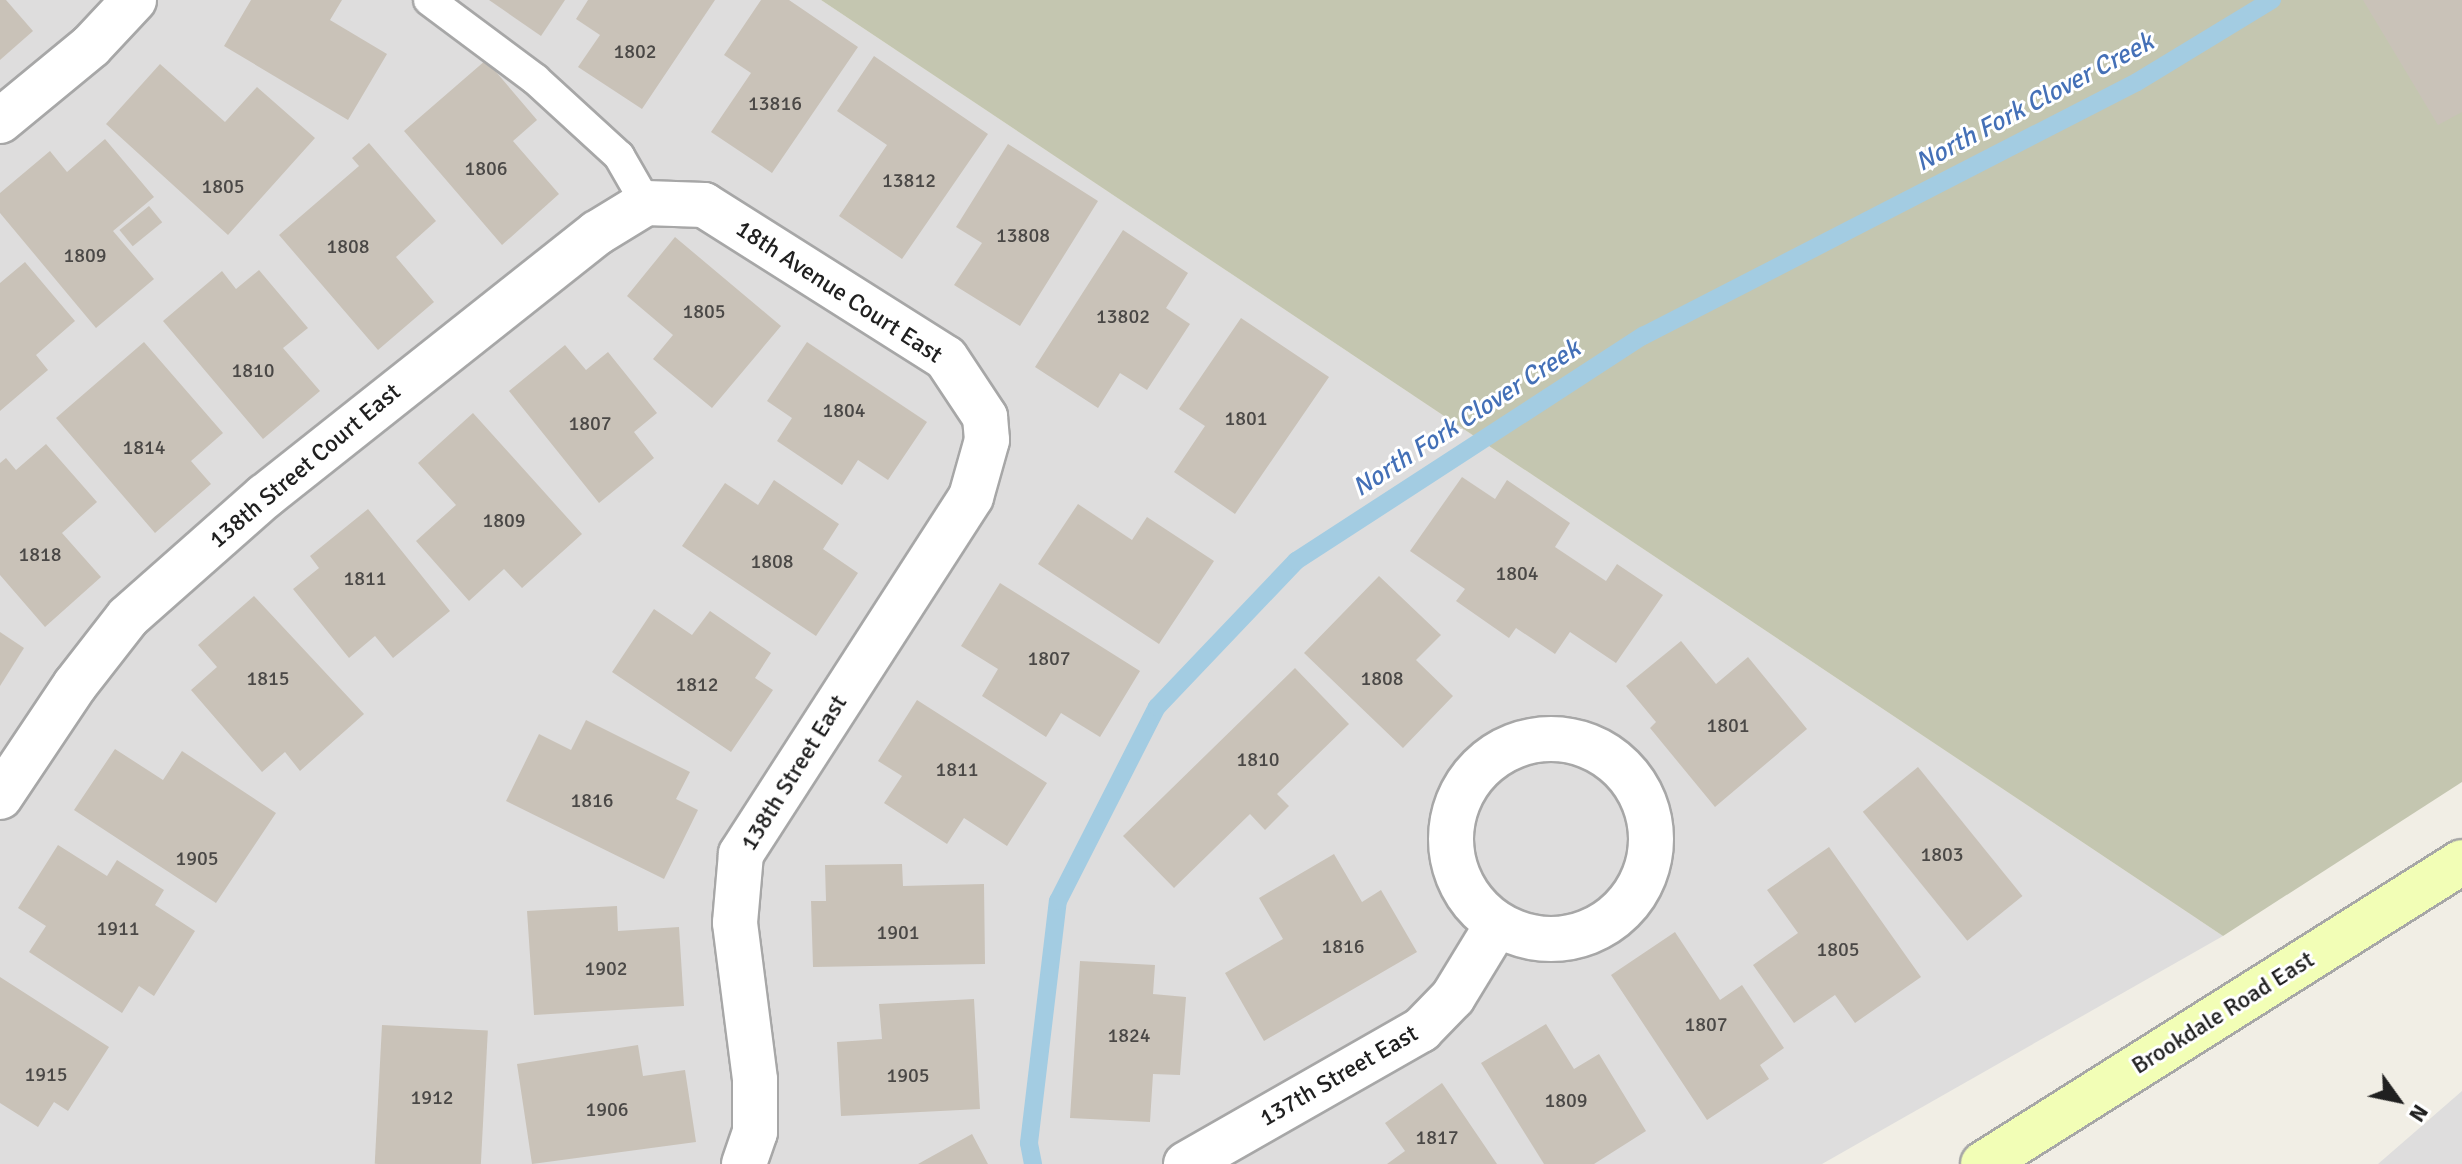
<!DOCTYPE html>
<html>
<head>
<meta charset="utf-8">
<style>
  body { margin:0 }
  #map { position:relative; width:2462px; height:1164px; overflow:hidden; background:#f1eee5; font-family:Signika,sans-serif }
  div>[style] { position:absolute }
  .residential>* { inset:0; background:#dedddd }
  .construction>* { inset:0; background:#c4c6b0 }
  .stream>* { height:18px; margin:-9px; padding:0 9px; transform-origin:9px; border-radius:9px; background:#a3cce2 }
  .building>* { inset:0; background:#c9c2b8; transform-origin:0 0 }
  .roads { filter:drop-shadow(2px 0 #a7a7a7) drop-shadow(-2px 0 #a7a7a7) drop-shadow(0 2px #a7a7a7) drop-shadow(0 -2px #a7a7a7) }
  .lane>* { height:30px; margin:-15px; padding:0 15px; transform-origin:15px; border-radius:15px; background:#fff }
  .street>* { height:44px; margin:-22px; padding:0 22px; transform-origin:22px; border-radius:22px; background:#fff }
  .street>.ring { margin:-22px; padding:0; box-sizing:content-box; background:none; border:44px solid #fff; border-radius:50% }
  .secondary>* { height:44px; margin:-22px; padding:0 22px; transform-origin:22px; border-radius:22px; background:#f2feb6 }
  span { translate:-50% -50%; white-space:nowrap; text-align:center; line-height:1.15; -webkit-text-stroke:6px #fff; paint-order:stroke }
  .number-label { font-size:20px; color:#4a4846 }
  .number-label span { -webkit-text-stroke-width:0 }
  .street-label { font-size:24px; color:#202020 }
  .water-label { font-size:26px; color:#4470b7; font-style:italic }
  .north { position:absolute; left:2358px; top:1060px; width:80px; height:80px; -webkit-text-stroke:6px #fff; paint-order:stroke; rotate:123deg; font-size:22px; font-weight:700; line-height:32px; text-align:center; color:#202020 }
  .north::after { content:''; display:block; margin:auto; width:28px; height:36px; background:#202020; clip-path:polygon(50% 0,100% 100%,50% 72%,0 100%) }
</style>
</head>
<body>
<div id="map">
  <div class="residential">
    <div style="clip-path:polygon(0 0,821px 0,2223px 936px,1822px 1164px,0 1164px)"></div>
    <div style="clip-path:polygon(2462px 1091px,2462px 1164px,2378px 1164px)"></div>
  </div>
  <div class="construction">
    <div style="clip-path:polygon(821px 0,2462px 0,2462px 782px,2223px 936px)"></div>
  </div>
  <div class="stream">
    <div style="left:1033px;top:1164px;width:21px;rotate:-101deg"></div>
    <div style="left:1029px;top:1143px;width:244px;rotate:-83.2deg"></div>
    <div style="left:1058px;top:901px;width:218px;rotate:-63deg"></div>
    <div style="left:1157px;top:707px;width:202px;rotate:-46.4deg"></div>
    <div style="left:1296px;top:561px;width:414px;rotate:-33deg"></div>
    <div style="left:1643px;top:336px;width:555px;rotate:-27.21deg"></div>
    <div style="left:2137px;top:82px;width:158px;rotate:-31.3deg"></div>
  </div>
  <div class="building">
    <div style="clip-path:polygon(0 0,6px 0,33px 31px,0 60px)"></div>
    <div style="clip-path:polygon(251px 0,342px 0,330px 20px,387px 54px,348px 120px,224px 46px)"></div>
    <div style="clip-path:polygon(489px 0,565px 0,541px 36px)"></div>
    <div style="clip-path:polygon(588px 0,715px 0,642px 109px,578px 67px,600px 35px,576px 19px)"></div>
    <div style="clip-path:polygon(761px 0,789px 0,858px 47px,772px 173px,711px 132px,751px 73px,724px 55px)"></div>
    <div style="clip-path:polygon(2363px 0,2462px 0,2462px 112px,2438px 125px)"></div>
    <div style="clip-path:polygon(874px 56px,988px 134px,902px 259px,839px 216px,887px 145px,837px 111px)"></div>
    <div style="clip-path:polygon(486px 60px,537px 120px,513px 141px,559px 194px,502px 245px,404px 131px)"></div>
    <div style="clip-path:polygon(160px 64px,225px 122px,257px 87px,315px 138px,228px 235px,106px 124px)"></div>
    <div style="clip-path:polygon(105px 139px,154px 197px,113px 231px,154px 279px,96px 328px,0 213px,0 193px,50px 151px,67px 172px)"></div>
    <div style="clip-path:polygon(369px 143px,436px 221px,396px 257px,434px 302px,378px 350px,279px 235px,359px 166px,352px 158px)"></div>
    <div style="clip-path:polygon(1008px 144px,1098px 201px,1020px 326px,954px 285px,982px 243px,956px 227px)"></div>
    <div style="left:149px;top:206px;width:21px;height:38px;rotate:51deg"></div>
    <div style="clip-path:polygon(1123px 230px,1188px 273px,1166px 308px,1190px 324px,1147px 390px,1120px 373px,1098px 408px,1035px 367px)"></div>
    <div style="clip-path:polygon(675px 237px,781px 326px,712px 408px,653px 359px,673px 335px,627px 296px)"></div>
    <div style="clip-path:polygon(25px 262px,75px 321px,36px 355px,48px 370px,0 411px,0 283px)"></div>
    <div style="clip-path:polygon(259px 270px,308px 328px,283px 348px,320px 391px,263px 439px,163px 321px,222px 271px,236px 289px)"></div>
    <div style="clip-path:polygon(1241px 318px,1329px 377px,1235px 514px,1174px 472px,1205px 426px,1179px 409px)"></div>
    <div style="clip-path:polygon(144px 342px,223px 433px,191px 461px,211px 484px,155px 533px,56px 418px)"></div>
    <div style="clip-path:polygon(807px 342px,927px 422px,888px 480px,858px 460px,842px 485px,777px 441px,792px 418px,767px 401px)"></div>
    <div style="clip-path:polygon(565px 345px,586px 370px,608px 352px,657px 413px,634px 432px,654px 458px,599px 503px,509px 391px)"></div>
    <div style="clip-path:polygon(473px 413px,582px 534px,522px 588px,504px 569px,469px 601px,416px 541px,456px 505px,418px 463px)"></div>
    <div style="clip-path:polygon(46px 444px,97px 502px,62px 533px,101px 577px,45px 627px,0 575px,0 463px,6px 458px,16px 470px)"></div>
    <div style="clip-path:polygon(1462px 477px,1495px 499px,1507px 480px,1570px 523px,1555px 547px,1606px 581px,1617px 564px,1663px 595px,1616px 663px,1570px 632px,1555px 654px,1516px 628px,1509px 638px,1456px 601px,1465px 589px,1410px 551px)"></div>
    <div style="clip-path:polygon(774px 480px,839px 524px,823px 549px,858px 573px,816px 636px,682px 546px,725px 483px,758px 505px)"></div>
    <div style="clip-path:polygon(1078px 504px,1132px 540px,1147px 517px,1214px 561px,1159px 644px,1038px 564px)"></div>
    <div style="clip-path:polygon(368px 509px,450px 611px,393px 658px,375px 636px,349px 658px,293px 589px,319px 568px,310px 556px)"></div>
    <div style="clip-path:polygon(1379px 576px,1441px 635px,1416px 660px,1453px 696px,1403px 748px,1304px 653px)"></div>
    <div style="clip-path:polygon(1000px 583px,1140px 671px,1100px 737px,1061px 713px,1046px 737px,982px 696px,998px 669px,961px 646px)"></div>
    <div style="clip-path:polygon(254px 596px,364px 714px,300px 771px,285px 752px,262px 772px,191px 690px,217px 667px,198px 645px)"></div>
    <div style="clip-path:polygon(654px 609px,692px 635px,710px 611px,771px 653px,755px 678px,773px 690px,731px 752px,612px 672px)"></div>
    <div style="clip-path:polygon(0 632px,24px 648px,0 686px)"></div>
    <div style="clip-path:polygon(1681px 641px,1716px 684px,1748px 657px,1807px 729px,1715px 807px,1650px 728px,1656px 722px,1626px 686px)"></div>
    <div style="clip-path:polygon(1295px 668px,1349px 724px,1277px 794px,1289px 806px,1265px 830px,1250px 814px,1174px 888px,1123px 836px)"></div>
    <div style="clip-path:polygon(917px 700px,1047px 783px,1007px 846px,964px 818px,947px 844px,884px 803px,902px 776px,878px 761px)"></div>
    <div style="clip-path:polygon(586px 720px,690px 772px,676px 799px,698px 810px,664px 879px,506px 801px,539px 734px,571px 750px)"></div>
    <div style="clip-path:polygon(115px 749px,163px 780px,182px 751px,276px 813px,216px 903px,74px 810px)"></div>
    <div style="left:1918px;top:767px;width:166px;height:71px;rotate:51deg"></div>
    <div style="clip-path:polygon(58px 845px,107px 876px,117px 860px,164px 890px,155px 905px,195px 931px,154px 996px,139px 986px,122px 1013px,29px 952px,46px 926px,18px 908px)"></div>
    <div style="clip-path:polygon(1829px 847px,1921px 977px,1855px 1023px,1835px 995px,1794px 1023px,1753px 965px,1798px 933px,1767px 890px)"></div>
    <div style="clip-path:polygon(1334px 854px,1362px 902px,1381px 890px,1417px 952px,1264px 1041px,1225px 973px,1283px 939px,1259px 898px)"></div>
    <div style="clip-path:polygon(902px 864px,903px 886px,984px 884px,985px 964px,813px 967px,811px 901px,826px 901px,825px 865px)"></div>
    <div style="clip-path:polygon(617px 906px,618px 931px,679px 927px,684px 1006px,534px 1015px,527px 911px)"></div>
    <div style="clip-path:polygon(1675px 932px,1720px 1000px,1742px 985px,1784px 1048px,1760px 1065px,1769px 1079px,1707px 1120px,1611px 975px)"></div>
    <div style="clip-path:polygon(1080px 961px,1155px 965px,1153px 994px,1186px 997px,1180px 1075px,1153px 1074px,1150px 1122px,1070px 1118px)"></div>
    <div style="clip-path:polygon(0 977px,109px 1047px,68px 1111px,54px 1102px,38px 1127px,0 1103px)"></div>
    <div style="clip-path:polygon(974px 999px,980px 1109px,841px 1116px,837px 1042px,882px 1039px,879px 1004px)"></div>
    <div style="clip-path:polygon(1546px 1024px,1574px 1069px,1599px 1054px,1646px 1131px,1594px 1164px,1544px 1164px,1481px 1063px)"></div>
    <div style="left:382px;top:1025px;width:106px;height:139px;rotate:3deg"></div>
    <div style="clip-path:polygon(638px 1045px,643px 1076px,685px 1070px,696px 1142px,532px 1164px,517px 1064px)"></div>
    <div style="clip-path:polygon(1442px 1083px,1497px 1164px,1387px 1164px,1405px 1151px,1385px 1123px)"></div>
    <div style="clip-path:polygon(972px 1134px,988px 1164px,918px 1164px)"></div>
  </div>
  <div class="roads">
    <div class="lane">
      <div style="left:429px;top:0;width:132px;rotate:36.7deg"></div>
      <div style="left:535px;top:79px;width:114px;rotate:42.5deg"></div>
      <div style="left:619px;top:156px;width:54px;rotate:60.1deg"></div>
    </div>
    <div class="street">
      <div style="left:0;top:121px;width:118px;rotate:-39.5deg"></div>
      <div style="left:91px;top:46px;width:63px;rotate:-46.9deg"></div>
      <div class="ring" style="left:1451px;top:739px;width:156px;height:156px"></div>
      <div style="left:0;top:797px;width:135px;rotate:-56.2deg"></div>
      <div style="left:75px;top:685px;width:86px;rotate:-52.1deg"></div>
      <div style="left:128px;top:617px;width:183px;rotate:-41.5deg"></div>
      <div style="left:265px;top:496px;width:424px;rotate:-38.4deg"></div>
      <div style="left:597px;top:233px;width:57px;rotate:-31.5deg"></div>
      <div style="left:646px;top:203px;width:58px;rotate:2deg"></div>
      <div style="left:704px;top:205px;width:286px;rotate:32.3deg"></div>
      <div style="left:946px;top:358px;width:71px;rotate:56.5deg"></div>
      <div style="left:985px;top:417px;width:23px;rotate:85deg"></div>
      <div style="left:987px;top:440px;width:59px;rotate:105.7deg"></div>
      <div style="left:971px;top:497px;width:425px;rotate:122.8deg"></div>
      <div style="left:741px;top:854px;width:69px;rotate:95deg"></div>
      <div style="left:735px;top:923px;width:158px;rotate:82.7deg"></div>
      <div style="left:755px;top:1080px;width:52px;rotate:90deg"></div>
      <div style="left:755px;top:1132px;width:34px;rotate:109deg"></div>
      <div style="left:1186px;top:1164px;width:271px;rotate:-29.7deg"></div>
      <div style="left:1421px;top:1030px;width:46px;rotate:-45.9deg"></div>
      <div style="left:1453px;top:997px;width:84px;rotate:-58.6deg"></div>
    </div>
    <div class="secondary">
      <div style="left:1983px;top:1164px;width:566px;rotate:-32.23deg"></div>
    </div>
  </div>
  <div class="number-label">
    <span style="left:635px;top:51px">1802</span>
    <span style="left:775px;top:103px">13816</span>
    <span style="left:486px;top:168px">1806</span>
    <span style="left:909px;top:180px">13812</span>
    <span style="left:223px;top:186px">1805</span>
    <span style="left:1023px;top:235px">13808</span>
    <span style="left:348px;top:246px">1808</span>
    <span style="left:85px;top:255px">1809</span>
    <span style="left:704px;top:311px">1805</span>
    <span style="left:1123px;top:316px">13802</span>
    <span style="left:253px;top:370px">1810</span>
    <span style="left:844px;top:410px">1804</span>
    <span style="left:1246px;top:418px">1801</span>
    <span style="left:590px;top:423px">1807</span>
    <span style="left:144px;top:447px">1814</span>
    <span style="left:504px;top:520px">1809</span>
    <span style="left:40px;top:554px">1818</span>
    <span style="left:772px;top:561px">1808</span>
    <span style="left:1517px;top:573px">1804</span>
    <span style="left:365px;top:578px">1811</span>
    <span style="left:1049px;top:658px">1807</span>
    <span style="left:268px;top:678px">1815</span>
    <span style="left:1382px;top:678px">1808</span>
    <span style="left:697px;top:684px">1812</span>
    <span style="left:1728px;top:725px">1801</span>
    <span style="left:1258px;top:759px">1810</span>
    <span style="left:957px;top:769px">1811</span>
    <span style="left:592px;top:800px">1816</span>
    <span style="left:1942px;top:854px">1803</span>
    <span style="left:197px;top:858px">1905</span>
    <span style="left:118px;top:928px">1911</span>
    <span style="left:898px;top:932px">1901</span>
    <span style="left:1343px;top:946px">1816</span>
    <span style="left:1838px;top:949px">1805</span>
    <span style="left:606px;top:968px">1902</span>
    <span style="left:1706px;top:1024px">1807</span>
    <span style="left:1129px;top:1035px">1824</span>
    <span style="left:46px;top:1074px">1915</span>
    <span style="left:908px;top:1075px">1905</span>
    <span style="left:432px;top:1097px">1912</span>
    <span style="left:1566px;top:1100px">1809</span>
    <span style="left:607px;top:1109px">1906</span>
    <span style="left:1437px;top:1137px">1817</span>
  </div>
  <div class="street-label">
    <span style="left:839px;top:292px;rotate:33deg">18th Avenue Court East</span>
    <span style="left:305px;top:466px;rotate:-40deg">138th Street Court East</span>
    <span style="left:794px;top:773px;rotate:-58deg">138th Street East</span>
    <span style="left:2223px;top:1013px;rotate:-32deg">Brookdale Road East</span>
    <span style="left:1339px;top:1076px;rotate:-30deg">137th Street East</span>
  </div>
  <div class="water-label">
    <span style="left:2035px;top:103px;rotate:-28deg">North Fork Clover Creek</span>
    <span style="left:1467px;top:419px;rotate:-33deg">North Fork Clover Creek</span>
  </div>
  <div class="north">N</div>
</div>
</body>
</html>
